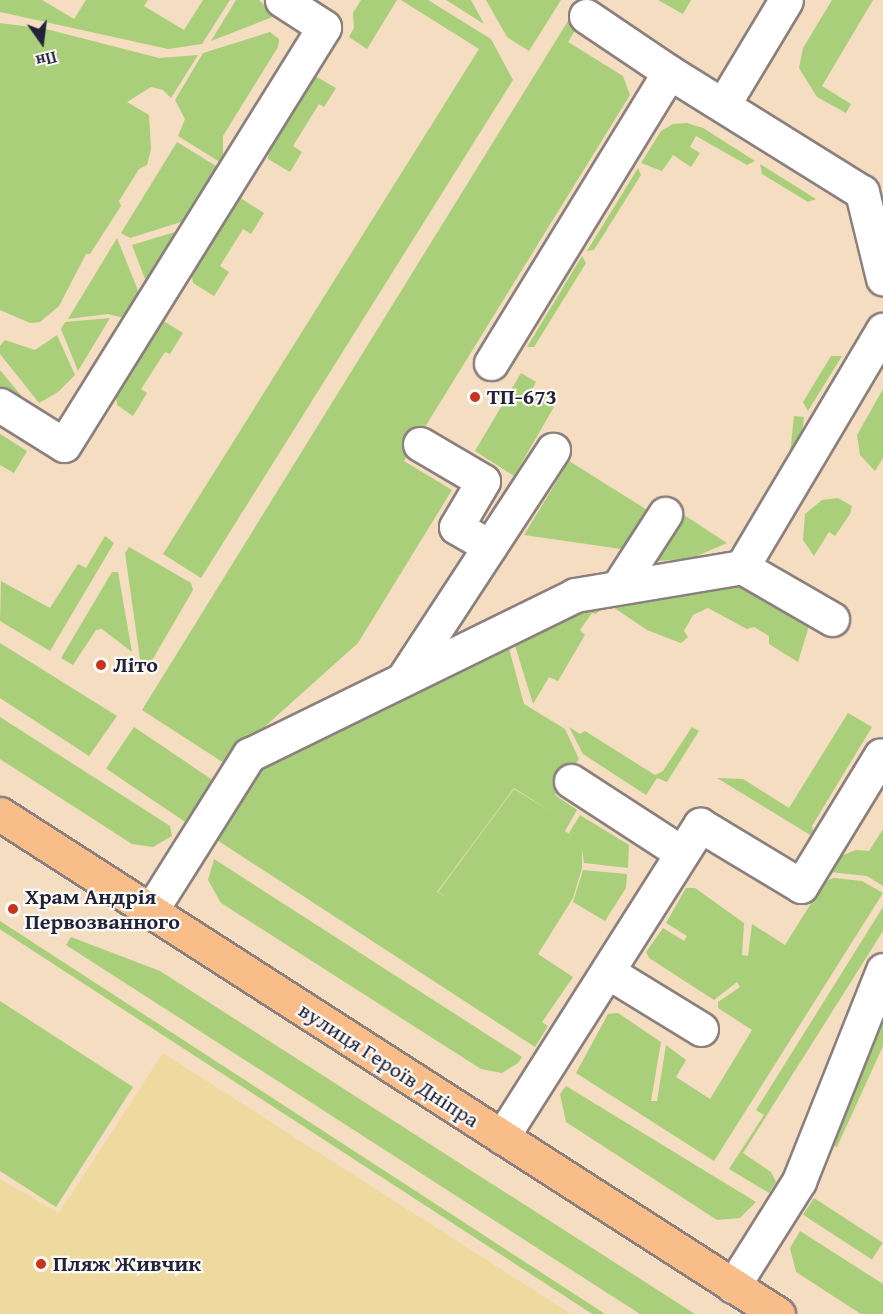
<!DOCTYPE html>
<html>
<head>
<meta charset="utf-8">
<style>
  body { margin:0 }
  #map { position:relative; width:883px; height:1314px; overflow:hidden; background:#f4ddc0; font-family:"Gentium Book Plus",serif }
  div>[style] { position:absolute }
  .green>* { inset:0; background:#a9cf7a; transform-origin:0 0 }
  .sand>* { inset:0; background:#eeda9e }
  .roads { filter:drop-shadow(2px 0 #8b807e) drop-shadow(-2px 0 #8b807e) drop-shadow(0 2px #8b807e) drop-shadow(0 -2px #8b807e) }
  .minor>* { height:33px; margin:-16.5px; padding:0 16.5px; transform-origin:16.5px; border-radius:16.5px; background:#fff }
  .major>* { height:33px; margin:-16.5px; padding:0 16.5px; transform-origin:16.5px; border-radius:16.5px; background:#f8bd89 }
  .dots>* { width:16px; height:16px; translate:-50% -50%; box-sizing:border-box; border:3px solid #fdfcf7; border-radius:50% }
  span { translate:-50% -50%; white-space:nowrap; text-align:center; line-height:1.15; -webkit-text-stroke:4.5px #fdfcf7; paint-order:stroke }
  .poi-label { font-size:22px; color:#22223b; font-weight:700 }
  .left { translate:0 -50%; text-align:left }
  .street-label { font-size:22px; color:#22223b }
  .north { position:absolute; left:12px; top:12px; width:60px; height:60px; -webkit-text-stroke:4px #fdfcf7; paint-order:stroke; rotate:166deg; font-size:16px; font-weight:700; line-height:24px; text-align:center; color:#22223b }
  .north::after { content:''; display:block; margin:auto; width:21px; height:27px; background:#22223b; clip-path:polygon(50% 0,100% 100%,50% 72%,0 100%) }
</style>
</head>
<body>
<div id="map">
  <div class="green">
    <div style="clip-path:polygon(0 0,42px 0,74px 19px,86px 0,148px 0,144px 6px,184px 30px,203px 0,230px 0,202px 44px,168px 49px,0 12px)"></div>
    <div style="clip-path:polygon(236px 0,259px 0,275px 16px,211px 41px)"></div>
    <div style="clip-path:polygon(361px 0,397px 0,367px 49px,349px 37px,354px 28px,353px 13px)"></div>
    <div style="clip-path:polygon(401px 0,428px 0,491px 39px,513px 80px,201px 578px,163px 554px,479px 49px)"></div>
    <div style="clip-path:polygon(446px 0,471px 0,484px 24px)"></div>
    <div style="clip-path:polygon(486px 0,561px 0,529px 51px,507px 37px)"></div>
    <div style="clip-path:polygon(581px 0,594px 0,568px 42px,623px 76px,630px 95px,404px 461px,452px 490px,358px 643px,224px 763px,142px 710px)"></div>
    <div style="clip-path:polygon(658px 0,691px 0,683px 14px)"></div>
    <div style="clip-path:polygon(832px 0,873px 0,822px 86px,851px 104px,846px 113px,817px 97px,799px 68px,803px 48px)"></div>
    <div style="clip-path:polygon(0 23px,46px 29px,159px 58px,198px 55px,171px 98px,163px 90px,151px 87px,127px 102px,149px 115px,151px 149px,147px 165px,139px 169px,119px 201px,121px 206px,90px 254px,86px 254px,59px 306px,40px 322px,30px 323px,0 310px)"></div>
    <div style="clip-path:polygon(270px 32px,279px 39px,278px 47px,223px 136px,223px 164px,178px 136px,185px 119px,175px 100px,203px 53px)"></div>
    <div style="clip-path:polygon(315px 76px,336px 88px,324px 107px,319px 104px,293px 146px,302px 152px,290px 172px,268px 159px,269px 149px)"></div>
    <div style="clip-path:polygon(687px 123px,703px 128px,755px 161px,747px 165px,696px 136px,690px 147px,700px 153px,691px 167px,673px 155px,662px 171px,641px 163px,661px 131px,673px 124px)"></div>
    <div style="clip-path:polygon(177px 142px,221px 169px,184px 221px,130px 238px,121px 233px)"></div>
    <div style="clip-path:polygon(760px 164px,816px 199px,808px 202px,762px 174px)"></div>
    <div style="clip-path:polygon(638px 168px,641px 175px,594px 250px,587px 251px)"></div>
    <div style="clip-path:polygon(239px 197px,264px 213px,251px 234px,243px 229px,220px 266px,229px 272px,214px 296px,193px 283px,191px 272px)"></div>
    <div style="clip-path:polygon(175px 232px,180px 235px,151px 282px,145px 279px,132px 245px)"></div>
    <div style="clip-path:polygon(117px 238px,141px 298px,124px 318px,108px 314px,68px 319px)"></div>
    <div style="clip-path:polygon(582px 256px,586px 263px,534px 347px,527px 347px)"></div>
    <div style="clip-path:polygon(110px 318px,78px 371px,61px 329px,65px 322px)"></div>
    <div style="clip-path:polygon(162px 320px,183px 333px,170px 354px,165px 352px,141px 389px,147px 393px,133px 416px,117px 405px,116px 393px)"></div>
    <div style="clip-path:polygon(57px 335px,75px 375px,58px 392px,39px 403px,0 354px,0 346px,5px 340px,35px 350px)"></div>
    <div style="clip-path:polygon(831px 356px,842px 356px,808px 411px,803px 402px)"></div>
    <div style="clip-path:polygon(0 370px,30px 406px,0 399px)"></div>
    <div style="clip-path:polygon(521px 373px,536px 382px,532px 390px,543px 397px,548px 390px,554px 394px,548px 404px,554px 407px,514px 476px,475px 451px)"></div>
    <div style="clip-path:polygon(883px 389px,883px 458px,875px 471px,860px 455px,857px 435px)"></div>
    <div style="left:794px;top:416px;width:10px;height:78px;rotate:6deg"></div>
    <div style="clip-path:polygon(0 434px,27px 451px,14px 473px,0 465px)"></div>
    <div style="clip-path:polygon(569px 461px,652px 513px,628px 550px,524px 535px)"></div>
    <div style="clip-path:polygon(838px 498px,852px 506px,850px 514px,835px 536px,829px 532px,814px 556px,803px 540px,805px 514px,822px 500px)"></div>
    <div style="clip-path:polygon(681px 513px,727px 543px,692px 558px,649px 562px)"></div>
    <div style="clip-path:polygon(105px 536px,114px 543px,50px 651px,0 621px,1px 581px,50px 608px,78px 564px,86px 568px)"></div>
    <div style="clip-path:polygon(129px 547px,191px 583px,193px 590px,147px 669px,141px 666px,125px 553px)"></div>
    <div style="clip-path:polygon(112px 572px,118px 572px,132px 652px,102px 629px,96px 630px,73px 665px,61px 658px)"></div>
    <div style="clip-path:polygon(750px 580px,812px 616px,798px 662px,769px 644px,769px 636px,754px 627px,747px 629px,708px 608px,693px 615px,684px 631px,688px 637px,681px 643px,647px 630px,610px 605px)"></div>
    <div style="clip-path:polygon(579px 607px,603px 607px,596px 614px,592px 613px,580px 630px,585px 635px,558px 681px,549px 677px,533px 704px,513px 639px)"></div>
    <div style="clip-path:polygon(evenodd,507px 641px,524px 704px,565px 729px,579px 759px,555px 795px,577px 810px,565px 831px,573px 836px,569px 833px,580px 815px,629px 845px,628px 868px,584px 863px,582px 849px,582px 868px,573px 898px,538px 954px,573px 977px,542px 1022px,548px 1026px,535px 1047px,217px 840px,260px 772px,275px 760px,507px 641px,514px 788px,553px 813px,514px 789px,438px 892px,447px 898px,437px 892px,514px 788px)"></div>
    <div style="clip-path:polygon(0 643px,117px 716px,89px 756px,0 698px)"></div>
    <div style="clip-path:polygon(848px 713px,872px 727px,812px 826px,815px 838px,717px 778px,743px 779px,789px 808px)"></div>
    <div style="clip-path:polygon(0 717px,170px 826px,172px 836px,153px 847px,132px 844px,0 759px)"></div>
    <div style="left:134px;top:727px;width:96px;height:50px;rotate:34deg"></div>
    <div style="clip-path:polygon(569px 727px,580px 734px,585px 731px,655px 775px,663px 771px,692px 727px,699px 731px,667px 782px,657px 778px,646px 795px,583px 754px)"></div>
    <div style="clip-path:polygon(883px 829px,883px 886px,867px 876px,830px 872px,841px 856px,856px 850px,869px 851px)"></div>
    <div style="clip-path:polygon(214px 859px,522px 1057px,518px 1063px,502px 1073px,481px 1069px,221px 903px,208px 880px)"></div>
    <div style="clip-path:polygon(583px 870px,627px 874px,626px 888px,605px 921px,573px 902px)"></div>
    <div style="clip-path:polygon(834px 878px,862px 881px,883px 893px,714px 1161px,576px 1073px,608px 1014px,618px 1013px,661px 1042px,651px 1101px,657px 1101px,666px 1045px,686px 1060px,676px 1077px,710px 1099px,752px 1030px,718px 1008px,718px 1002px,740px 987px,737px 982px,714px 1000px,649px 958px,646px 952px,663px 928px,684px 941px,687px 936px,666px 923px,686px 888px,695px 888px,744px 923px,742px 955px,748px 956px,752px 924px,785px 945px,825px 881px)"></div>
    <div style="clip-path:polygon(883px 907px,883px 931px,743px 1153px,771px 1172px,776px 1182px,769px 1193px,729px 1169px,764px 1115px,756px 1110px)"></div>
    <div style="left:0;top:921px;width:727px;height:7px;rotate:33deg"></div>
    <div style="clip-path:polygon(71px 937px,160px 971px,695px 1314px,640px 1314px,66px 945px)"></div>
    <div style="clip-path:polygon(0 1001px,133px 1087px,56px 1207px,0 1171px)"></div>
    <div style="clip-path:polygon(883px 1019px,883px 1046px,837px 1147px,833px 1145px)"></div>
    <div style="clip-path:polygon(566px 1086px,756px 1202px,740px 1218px,717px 1220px,566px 1122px,560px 1094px)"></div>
    <div style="left:814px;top:1198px;width:82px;height:20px;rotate:33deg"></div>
    <div style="clip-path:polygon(800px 1231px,883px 1284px,883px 1314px,861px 1314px,796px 1272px,790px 1248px)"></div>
  </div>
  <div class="sand">
    <div style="clip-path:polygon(163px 1053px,571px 1314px,0 1314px,0 1179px,59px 1213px)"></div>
  </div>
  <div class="roads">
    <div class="minor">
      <div style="left:586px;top:16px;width:100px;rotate:34deg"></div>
      <div style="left:723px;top:105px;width:122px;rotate:-59deg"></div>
      <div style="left:491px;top:363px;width:341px;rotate:-58.5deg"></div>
      <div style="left:669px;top:72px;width:227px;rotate:31.9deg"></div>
      <div style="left:862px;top:192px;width:89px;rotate:76.3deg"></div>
      <div style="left:0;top:405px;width:75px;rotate:32deg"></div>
      <div style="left:64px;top:445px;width:492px;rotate:-58.1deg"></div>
      <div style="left:324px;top:27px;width:50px;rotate:-147.3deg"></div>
      <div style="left:420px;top:444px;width:73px;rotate:30.4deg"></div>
      <div style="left:483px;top:481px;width:53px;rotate:120.4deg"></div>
      <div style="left:456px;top:527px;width:39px;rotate:30deg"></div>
      <div style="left:742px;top:567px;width:104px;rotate:30deg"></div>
      <div style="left:618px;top:587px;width:87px;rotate:-57.2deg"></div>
      <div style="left:403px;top:679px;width:274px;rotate:-56.8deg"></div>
      <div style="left:571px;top:781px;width:132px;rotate:33deg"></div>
      <div style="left:150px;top:912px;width:186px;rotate:-57.8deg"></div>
      <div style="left:249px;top:755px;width:363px;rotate:-26.1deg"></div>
      <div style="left:575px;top:595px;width:169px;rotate:-9.5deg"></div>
      <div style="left:742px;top:567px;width:276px;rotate:-59.3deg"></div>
      <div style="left:608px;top:972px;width:109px;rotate:31.5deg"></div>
      <div style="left:502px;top:1137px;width:370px;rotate:-57.6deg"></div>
      <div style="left:700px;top:825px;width:118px;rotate:31.1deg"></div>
      <div style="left:801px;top:886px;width:153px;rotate:-58.6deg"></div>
      <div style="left:733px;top:1286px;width:124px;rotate:-57.8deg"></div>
      <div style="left:799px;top:1181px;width:227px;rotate:-68.3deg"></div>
    </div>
    <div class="major">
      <div style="left:0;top:814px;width:925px;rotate:32.73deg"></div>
    </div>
  </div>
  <div class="dots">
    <div style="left:475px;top:397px;background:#c8321e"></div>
    <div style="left:101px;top:665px;background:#c8321e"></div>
    <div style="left:13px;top:909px;background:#c8321e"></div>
    <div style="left:41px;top:1264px;background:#c8321e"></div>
  </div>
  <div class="poi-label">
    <span class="left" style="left:487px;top:397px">ТП-673</span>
    <span class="left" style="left:113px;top:665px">Літо</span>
    <span class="left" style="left:25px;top:909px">Храм Андрія<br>Первозванного</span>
    <span class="left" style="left:53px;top:1264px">Пляж Живчик</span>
  </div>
  <div class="street-label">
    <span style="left:389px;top:1065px;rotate:33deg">вулиця Героїв Дніпра</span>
  </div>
  <div class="north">Пн</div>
</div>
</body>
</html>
